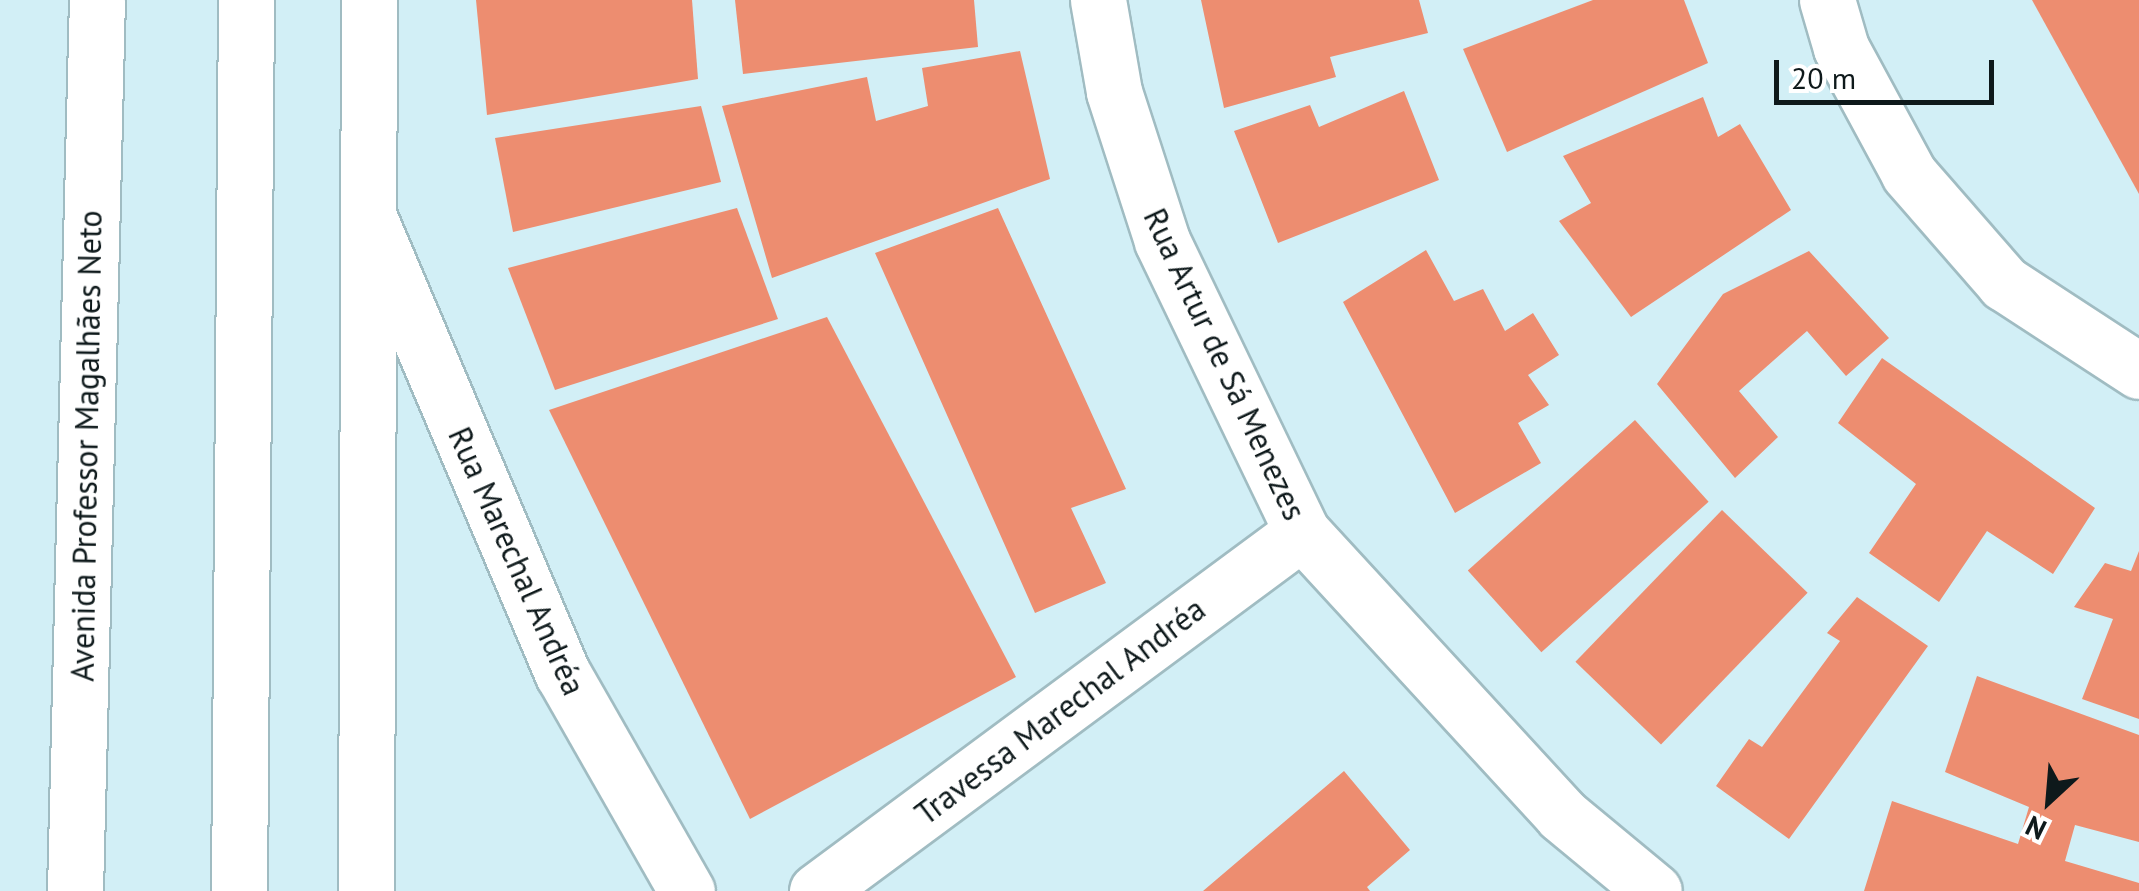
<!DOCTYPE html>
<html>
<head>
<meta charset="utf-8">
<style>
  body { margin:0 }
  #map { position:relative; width:2139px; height:891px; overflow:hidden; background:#d2eff6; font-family:"PT Sans",sans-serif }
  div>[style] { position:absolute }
  .building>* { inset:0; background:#ed8d70; transform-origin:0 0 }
  .roads { filter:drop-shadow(2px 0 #a0bcc2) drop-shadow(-2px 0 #a0bcc2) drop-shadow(0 2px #a0bcc2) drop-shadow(0 -2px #a0bcc2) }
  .minor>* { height:55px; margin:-27.5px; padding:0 27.5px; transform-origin:27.5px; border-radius:27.5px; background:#fff }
  .tertiary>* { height:55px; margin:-27.5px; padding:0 27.5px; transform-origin:27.5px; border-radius:27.5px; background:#fff }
  .primary>* { height:55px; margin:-27.5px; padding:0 27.5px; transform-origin:27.5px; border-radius:27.5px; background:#fff }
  span { translate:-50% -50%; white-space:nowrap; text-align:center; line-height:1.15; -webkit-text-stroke:9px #fff; paint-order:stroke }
  .street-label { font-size:32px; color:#0e191b }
  .north { position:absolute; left:1999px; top:751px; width:100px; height:100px; -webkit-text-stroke:8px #fff; paint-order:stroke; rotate:206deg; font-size:28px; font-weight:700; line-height:40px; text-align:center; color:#0e191b }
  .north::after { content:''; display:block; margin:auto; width:35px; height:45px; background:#0e191b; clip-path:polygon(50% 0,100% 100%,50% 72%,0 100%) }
  .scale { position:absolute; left:1774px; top:60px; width:220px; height:45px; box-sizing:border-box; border:5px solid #0e191b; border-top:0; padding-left:12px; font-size:30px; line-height:35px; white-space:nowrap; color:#0e191b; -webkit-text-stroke:8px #fff; paint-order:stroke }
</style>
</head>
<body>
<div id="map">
  <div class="building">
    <div style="clip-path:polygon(476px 0,692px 0,698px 79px,487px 115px)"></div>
    <div style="clip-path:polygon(735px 0,974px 0,978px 47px,743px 74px)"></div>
    <div style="clip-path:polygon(1201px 0,1419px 0,1428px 33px,1330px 57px,1336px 77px,1224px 108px)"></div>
    <div style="clip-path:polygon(1593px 0,1684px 0,1708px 63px,1507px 152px,1463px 49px)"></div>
    <div style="clip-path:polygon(2032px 0,2139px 0,2139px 194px)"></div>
    <div style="clip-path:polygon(1020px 51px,1050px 179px,772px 278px,722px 106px,867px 77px,876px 121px,928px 106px,922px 68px)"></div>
    <div style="clip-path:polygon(1404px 91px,1439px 180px,1278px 243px,1234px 131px,1310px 105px,1319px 127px)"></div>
    <div style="clip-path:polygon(1703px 97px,1718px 137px,1740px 124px,1791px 210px,1631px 317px,1559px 221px,1591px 203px,1563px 156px)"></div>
    <div style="clip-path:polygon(701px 106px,721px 182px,513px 232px,495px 138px)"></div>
    <div style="clip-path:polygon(737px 208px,778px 319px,555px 390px,508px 268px)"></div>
    <div style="clip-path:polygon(998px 208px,1126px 489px,1071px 508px,1106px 583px,1035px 613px,875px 253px)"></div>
    <div style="clip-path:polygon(1426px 250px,1454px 301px,1483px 289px,1505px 331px,1533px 313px,1559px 355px,1528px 375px,1549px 405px,1518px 423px,1541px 463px,1455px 513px,1343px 302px)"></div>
    <div style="clip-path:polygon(1809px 251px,1889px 338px,1846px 376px,1807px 331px,1739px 391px,1778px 437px,1735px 478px,1657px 384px,1723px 294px)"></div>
    <div style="clip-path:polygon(827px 317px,1016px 677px,750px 819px,549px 410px)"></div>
    <div style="clip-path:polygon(1882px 358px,2095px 508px,2053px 574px,1987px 531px,1939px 602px,1869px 553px,1916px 484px,1838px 423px)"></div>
    <div style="left:1635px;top:420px;width:110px;height:225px;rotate:48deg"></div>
    <div style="left:1722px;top:510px;width:119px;height:211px;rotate:44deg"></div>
    <div style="clip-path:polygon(2139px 551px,2139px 719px,2082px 699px,2113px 619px,2074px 607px,2105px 563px,2131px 571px)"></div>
    <div style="clip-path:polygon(1857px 597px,1928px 646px,1789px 839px,1716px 786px,1749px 739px,1762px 747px,1840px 641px,1827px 633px)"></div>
    <div style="clip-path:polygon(1977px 676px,2139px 735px,2139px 842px,2075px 825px,2065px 861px,2139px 883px,2139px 891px,1864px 891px,1892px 801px,2018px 844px,2029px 807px,1945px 772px)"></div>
    <div style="clip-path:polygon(1344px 771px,1410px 850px,1367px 887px,1370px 891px,1203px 891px)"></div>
  </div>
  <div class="roads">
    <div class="minor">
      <div style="left:1098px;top:0;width:93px;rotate:80.1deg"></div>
      <div style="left:1114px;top:92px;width:157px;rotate:72.1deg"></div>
      <div style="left:1162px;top:241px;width:323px;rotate:64.3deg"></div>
      <div style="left:1302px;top:532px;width:384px;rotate:47.4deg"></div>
      <div style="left:1562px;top:815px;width:119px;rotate:39.6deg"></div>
      <div style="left:1827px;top:0;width:50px;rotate:73.7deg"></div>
      <div style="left:1841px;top:48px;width:143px;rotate:61.6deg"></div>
      <div style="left:1909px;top:174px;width:145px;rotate:48.9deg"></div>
      <div style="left:2004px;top:283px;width:161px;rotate:33.1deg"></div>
      <div style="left:370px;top:220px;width:493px;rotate:67deg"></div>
      <div style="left:563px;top:674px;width:250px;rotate:60.3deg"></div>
      <div style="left:817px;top:891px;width:603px;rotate:-36.51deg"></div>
    </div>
    <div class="tertiary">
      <div style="left:366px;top:891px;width:891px;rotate:-89.81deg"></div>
    </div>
    <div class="primary">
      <div style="left:75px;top:891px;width:891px;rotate:-88.59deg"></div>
      <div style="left:239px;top:891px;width:891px;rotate:-89.55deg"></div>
    </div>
  </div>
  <div class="street-label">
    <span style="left:1225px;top:364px;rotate:65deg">Rua Artur de Sá Menezes</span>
    <span style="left:86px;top:446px;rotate:-89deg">Avenida Professor Magalhães Neto</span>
    <span style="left:517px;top:561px;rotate:66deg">Rua Marechal Andréa</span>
    <span style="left:1060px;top:711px;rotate:-37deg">Travessa Marechal Andréa</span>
  </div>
  <div class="north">N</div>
  <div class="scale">20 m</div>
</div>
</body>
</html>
